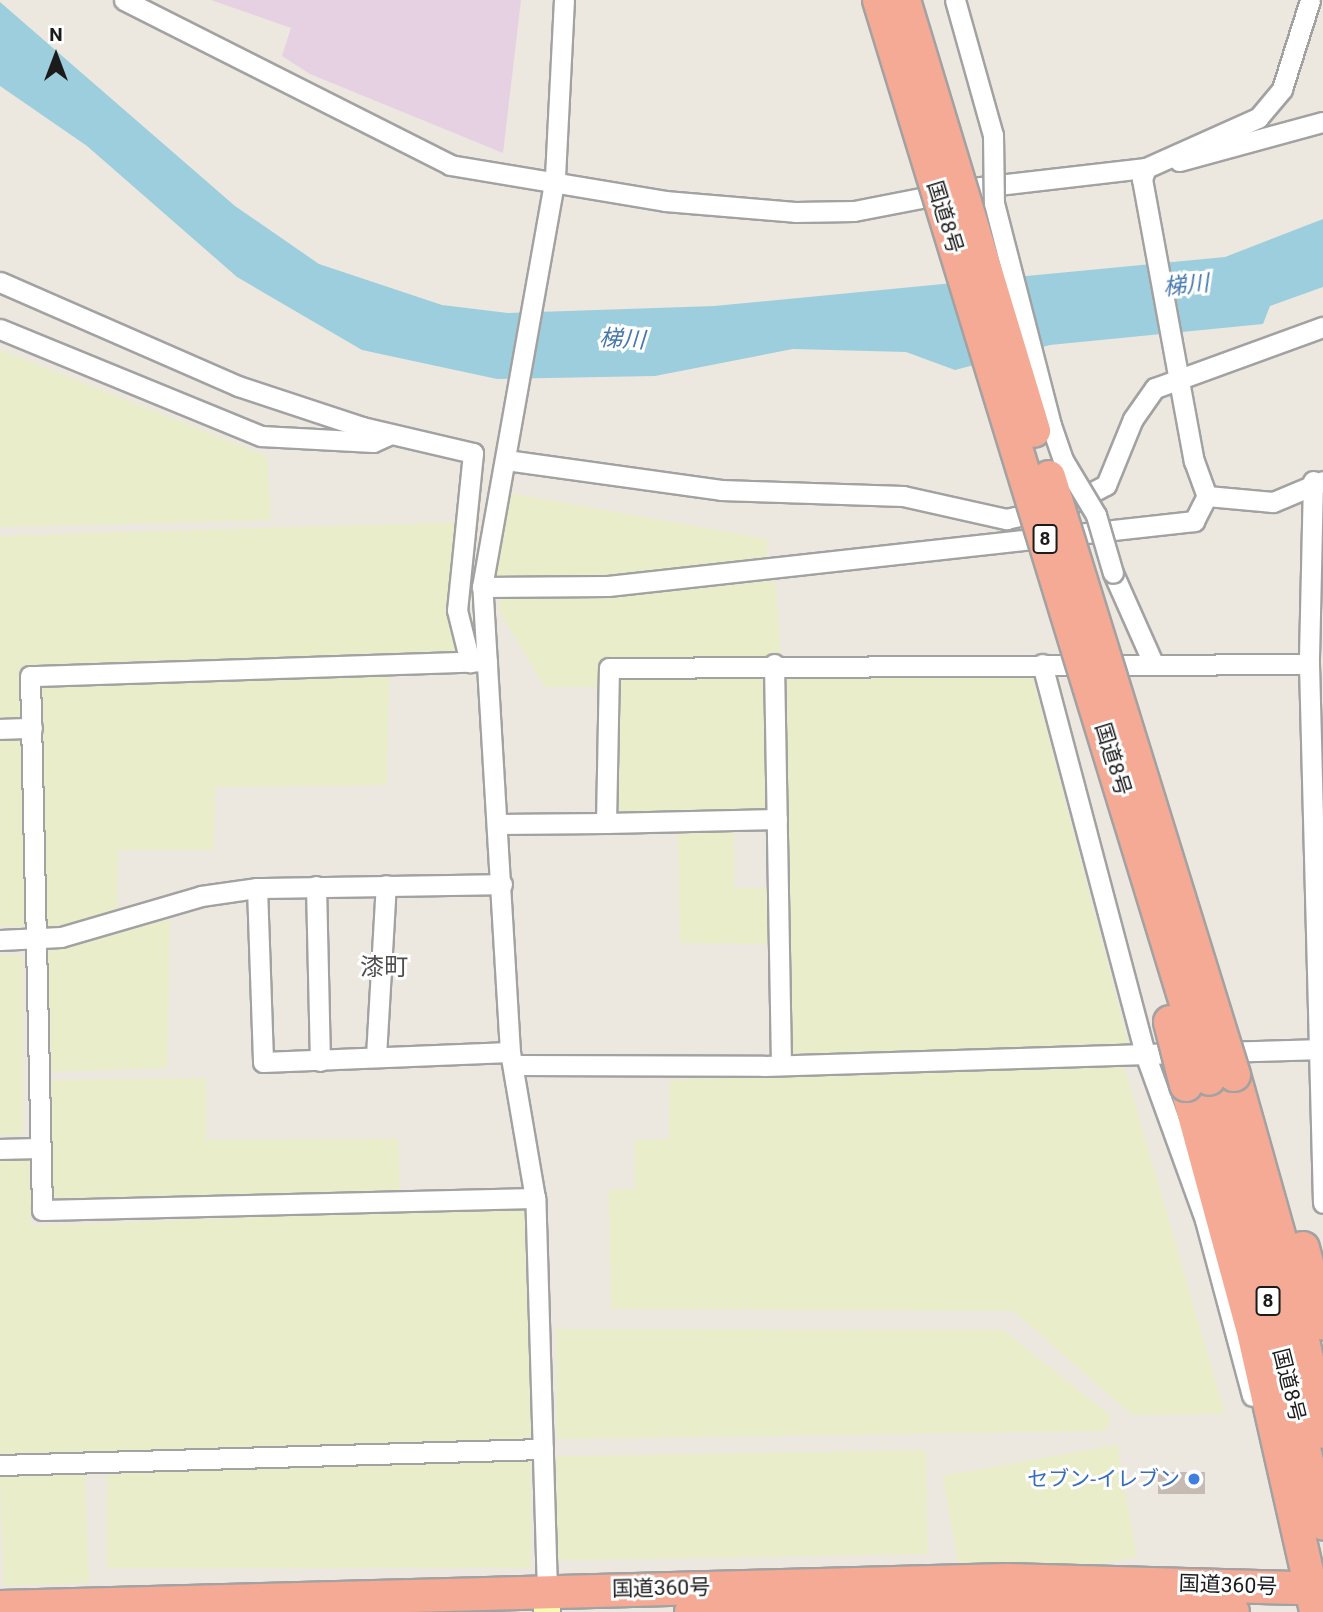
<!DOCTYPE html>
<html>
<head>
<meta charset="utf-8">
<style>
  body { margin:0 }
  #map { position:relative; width:1323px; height:1612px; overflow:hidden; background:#ede8df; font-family:Roboto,"Noto Sans JP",sans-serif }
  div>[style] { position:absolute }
  .industrial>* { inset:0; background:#e6d1e2 }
  .farmland>* { inset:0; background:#eaedc9; transform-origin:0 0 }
  .water>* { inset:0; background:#9dcedd }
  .building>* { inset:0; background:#c5bbb3; transform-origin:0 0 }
  .roads { filter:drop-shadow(2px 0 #a2a2a2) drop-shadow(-2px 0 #a2a2a2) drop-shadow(0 2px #a2a2a2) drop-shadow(0 -2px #a2a2a2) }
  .minor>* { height:19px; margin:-9.5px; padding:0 9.5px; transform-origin:9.5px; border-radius:9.5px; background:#fff }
  .secondary>* { height:26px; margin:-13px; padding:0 13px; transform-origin:13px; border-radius:13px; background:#f7fbaf }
  .trunk>* { height:32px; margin:-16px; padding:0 16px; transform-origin:16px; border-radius:16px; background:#f4aa94 }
  .bridges { filter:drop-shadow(2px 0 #a2a2a2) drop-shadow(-2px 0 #a2a2a2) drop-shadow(0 2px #a2a2a2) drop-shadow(0 -2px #a2a2a2) }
  .minor-bridge>* { height:19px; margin:-9.5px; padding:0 9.5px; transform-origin:9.5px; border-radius:9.5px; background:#fff }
  .trunk-bridge>* { height:32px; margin:-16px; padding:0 16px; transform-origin:16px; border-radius:16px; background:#f4aa94 }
  .dots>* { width:19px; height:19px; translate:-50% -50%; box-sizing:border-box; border:4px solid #fff; border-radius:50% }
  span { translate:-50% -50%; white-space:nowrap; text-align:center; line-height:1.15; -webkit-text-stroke:6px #fff; paint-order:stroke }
  .shield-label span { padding:2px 5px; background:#fff; border:2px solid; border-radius:5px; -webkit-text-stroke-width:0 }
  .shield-label { font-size:19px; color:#1b1b1b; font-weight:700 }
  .street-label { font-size:21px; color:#1b1b1b }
  .shop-label { font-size:21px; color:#366cbe }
  .right { translate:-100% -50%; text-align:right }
  .water-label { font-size:23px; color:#4578ac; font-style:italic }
  .quarter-label { font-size:24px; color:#4e4e4e }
  .north { position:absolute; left:21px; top:21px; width:70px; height:70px; -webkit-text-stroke:5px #fff; paint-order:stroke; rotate:0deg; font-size:19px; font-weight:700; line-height:28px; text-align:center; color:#1b1b1b }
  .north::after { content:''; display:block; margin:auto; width:24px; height:32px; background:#1b1b1b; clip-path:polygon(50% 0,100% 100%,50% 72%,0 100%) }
</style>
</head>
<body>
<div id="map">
  <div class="industrial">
    <div style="clip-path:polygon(211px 0,521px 0,503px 153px,310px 74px,282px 56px,291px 28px)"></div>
  </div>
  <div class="farmland">
    <div style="clip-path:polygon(0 350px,267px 456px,271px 520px,0 527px)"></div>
    <div style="clip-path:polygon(492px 490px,767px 539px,768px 565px,497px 581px)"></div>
    <div style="clip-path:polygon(463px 522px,472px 651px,21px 666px,21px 718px,0 719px,0 536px)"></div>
    <div style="clip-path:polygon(775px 581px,781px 658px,606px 659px,604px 687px,545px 687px,498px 609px,502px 596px,590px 599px)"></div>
    <div style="clip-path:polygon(1031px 671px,1129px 1046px,790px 1056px,786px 673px)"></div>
    <div style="clip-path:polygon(389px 675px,387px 785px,215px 787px,214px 850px,118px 850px,117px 913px,46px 933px,39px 685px)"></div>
    <div style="left:767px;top:675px;width:139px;height:151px;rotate:90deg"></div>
    <div style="left:0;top:741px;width:25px;height:185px"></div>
    <div style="clip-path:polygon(734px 830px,734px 888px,772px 888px,772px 944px,680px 943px,678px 832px)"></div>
    <div style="clip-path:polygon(170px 919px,167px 1068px,52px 1072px,45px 953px)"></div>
    <div style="left:0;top:955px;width:23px;height:180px"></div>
    <div style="clip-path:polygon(1124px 1066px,1225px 1414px,1132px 1415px,1013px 1311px,611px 1309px,609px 1190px,636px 1189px,634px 1140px,669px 1139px,670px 1080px)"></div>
    <div style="clip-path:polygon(206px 1078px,206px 1140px,398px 1139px,400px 1193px,50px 1202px,51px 1080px)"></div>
    <div style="clip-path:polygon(31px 1157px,31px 1226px,526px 1206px,533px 1442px,0 1456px,0 1158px)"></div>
    <div style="clip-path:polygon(556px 1329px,1003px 1330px,1111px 1416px,1106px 1431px,557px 1439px)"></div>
    <div style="left:1117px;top:1445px;width:114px;height:177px;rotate:80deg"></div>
    <div style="left:926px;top:1450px;width:104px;height:370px;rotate:89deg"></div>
    <div style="left:531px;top:1460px;width:108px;height:424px;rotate:90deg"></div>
    <div style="left:85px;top:1474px;width:109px;height:85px;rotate:88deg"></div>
  </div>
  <div class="water">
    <div style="clip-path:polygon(0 2px,235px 206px,319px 264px,442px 305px,508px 313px,714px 306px,1225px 257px,1323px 219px,1323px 287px,1270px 306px,1263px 324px,1050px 345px,955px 370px,906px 352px,793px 349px,655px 376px,497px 379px,362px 350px,237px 277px,87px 146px,0 86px)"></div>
  </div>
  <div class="building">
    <div style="left:1205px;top:1472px;width:22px;height:47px;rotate:90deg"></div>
  </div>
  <div class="roads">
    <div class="minor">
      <div style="left:124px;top:0;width:365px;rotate:26.8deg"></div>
      <div style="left:450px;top:165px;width:218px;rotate:9.5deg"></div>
      <div style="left:665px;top:201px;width:130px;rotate:4.8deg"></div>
      <div style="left:795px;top:212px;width:59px;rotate:-1deg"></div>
      <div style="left:854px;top:211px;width:120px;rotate:-11deg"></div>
      <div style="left:972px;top:188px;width:175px;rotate:-6.6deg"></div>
      <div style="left:1146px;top:168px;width:123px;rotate:-24.1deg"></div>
      <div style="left:1258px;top:118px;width:38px;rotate:-50deg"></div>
      <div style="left:1282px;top:89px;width:93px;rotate:-72.5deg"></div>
      <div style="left:1179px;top:161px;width:149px;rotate:-15.2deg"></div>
      <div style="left:1146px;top:168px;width:12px;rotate:110deg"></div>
      <div style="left:1142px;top:179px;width:287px;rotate:79.6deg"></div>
      <div style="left:1194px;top:461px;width:37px;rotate:70deg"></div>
      <div style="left:0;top:282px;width:260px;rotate:23.6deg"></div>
      <div style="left:238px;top:386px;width:131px;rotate:18.3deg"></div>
      <div style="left:362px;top:427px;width:114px;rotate:13.2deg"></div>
      <div style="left:473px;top:453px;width:158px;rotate:95.8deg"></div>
      <div style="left:457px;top:610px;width:54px;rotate:76deg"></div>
      <div style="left:0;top:329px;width:282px;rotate:22.3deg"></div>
      <div style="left:261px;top:436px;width:112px;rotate:3.1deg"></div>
      <div style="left:373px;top:442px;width:17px;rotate:-24deg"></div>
      <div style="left:506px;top:460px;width:217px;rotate:7.9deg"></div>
      <div style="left:721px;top:490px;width:182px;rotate:1.9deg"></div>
      <div style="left:903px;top:496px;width:106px;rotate:12.6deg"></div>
      <div style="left:1006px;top:519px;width:64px;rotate:-12.7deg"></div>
      <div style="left:1068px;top:505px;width:43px;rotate:-27.8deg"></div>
      <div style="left:1106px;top:485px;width:71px;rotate:-67.8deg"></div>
      <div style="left:1133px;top:419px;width:38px;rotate:-55deg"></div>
      <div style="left:1155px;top:388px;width:179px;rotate:-20deg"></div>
      <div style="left:1313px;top:481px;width:183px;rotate:91.3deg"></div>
      <div style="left:1309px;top:664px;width:539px;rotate:88.51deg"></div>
      <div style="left:1207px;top:496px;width:66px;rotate:5.2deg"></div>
      <div style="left:1273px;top:502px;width:54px;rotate:-22.8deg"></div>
      <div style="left:1113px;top:573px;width:98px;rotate:66deg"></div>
      <div style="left:482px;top:587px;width:126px;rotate:-0.5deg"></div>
      <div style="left:608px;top:586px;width:590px;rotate:-6.33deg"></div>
      <div style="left:1194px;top:521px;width:28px;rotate:-63deg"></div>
      <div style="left:487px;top:661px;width:457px;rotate:178.1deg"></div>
      <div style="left:30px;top:676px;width:534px;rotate:88.71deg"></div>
      <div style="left:42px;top:1210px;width:493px;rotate:-1.4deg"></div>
      <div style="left:774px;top:664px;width:401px;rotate:89deg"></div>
      <div style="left:1042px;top:664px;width:403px;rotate:75.2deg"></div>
      <div style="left:1145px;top:1054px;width:177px;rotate:70.1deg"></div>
      <div style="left:1205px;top:1220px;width:182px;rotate:75deg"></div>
      <div style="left:0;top:729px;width:32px;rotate:-2deg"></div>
      <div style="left:606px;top:823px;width:171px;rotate:-1.3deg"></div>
      <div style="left:497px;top:824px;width:109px;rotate:-0.5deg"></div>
      <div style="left:606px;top:823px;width:155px;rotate:-88.9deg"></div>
      <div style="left:609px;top:668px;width:700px;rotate:-0.33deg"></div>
      <div style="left:316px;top:886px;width:175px;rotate:88.7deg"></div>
      <div style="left:257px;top:888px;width:174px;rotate:88deg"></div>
      <div style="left:263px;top:1062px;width:247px;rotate:-2.3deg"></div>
      <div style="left:0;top:940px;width:61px;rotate:-2.8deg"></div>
      <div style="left:61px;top:937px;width:146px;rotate:-16.3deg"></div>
      <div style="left:201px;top:896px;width:57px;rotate:-8.1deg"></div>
      <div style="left:257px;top:888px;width:245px;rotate:-0.9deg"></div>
      <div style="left:1217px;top:1052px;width:106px;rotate:-1.6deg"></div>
      <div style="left:376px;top:1056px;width:171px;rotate:-86.7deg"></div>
      <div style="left:516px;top:1065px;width:248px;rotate:0.2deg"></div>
      <div style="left:764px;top:1066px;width:423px;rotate:-1.8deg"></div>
      <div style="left:0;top:1149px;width:40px;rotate:-1.4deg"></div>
      <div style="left:0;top:1465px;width:543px;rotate:-1.69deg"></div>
      <div style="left:547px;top:1591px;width:393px;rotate:-91.7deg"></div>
      <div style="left:535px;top:1198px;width:148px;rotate:-99.7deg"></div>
      <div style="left:510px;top:1052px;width:466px;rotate:-93.4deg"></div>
      <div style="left:482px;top:587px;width:416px;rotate:-79.9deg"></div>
      <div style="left:555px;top:177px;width:177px;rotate:-87.1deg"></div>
    </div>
    <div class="secondary">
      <div style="left:547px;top:1591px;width:21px;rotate:90deg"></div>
    </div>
    <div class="trunk">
      <div style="left:1234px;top:1075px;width:185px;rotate:74.3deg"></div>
      <div style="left:1284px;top:1253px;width:183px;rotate:77.7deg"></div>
      <div style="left:1209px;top:1079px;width:459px;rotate:75.6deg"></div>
      <div style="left:1186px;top:1085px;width:260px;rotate:74.8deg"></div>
      <div style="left:1254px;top:1336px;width:283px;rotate:77.3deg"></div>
      <div style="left:1303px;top:1248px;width:78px;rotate:75.1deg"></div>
      <div style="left:0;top:1607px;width:1007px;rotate:-1.54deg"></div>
      <div style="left:1007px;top:1580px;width:316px;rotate:1.6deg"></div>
      <div style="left:691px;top:1612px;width:304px;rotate:-1.5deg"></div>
      <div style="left:995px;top:1604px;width:238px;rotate:1.9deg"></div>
    </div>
  </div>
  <div class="bridges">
    <div class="minor-bridge">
      <div style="left:955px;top:0;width:140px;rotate:74.3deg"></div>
      <div style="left:993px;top:135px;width:68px;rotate:89.2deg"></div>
      <div style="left:994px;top:203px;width:229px;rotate:75.6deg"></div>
      <div style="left:1051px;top:425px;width:37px;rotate:71deg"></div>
      <div style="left:1063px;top:460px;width:64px;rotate:59deg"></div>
      <div style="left:1096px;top:515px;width:60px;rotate:73.7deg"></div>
    </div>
    <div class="trunk-bridge">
      <div style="left:879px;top:0;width:1128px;rotate:72.99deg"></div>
      <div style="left:904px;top:0;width:450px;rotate:73.2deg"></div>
      <div style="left:1049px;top:477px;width:626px;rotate:72.81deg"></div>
      <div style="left:1170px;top:1022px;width:65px;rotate:75.7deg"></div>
    </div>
  </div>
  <div class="dots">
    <div style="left:1194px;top:1479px;background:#3f7fe0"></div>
  </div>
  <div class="shield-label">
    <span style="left:1045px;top:539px">8</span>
    <span style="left:1268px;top:1301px">8</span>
  </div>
  <div class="street-label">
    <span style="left:945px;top:217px;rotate:73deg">国道8号</span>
    <span style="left:1113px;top:759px;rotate:73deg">国道8号</span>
    <span style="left:1289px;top:1385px;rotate:76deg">国道8号</span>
    <span style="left:1228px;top:1585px;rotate:2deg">国道360号</span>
    <span style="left:661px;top:1588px;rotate:-1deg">国道360号</span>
  </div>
  <div class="shop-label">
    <span class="right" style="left:1180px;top:1479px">セブン-イレブン</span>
  </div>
  <div class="water-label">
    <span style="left:1186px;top:286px;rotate:-6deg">梯川</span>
    <span style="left:622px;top:340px;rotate:3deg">梯川</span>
  </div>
  <div class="quarter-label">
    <span style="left:384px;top:968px">漆町</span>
  </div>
  <div class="north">N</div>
</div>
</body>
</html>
